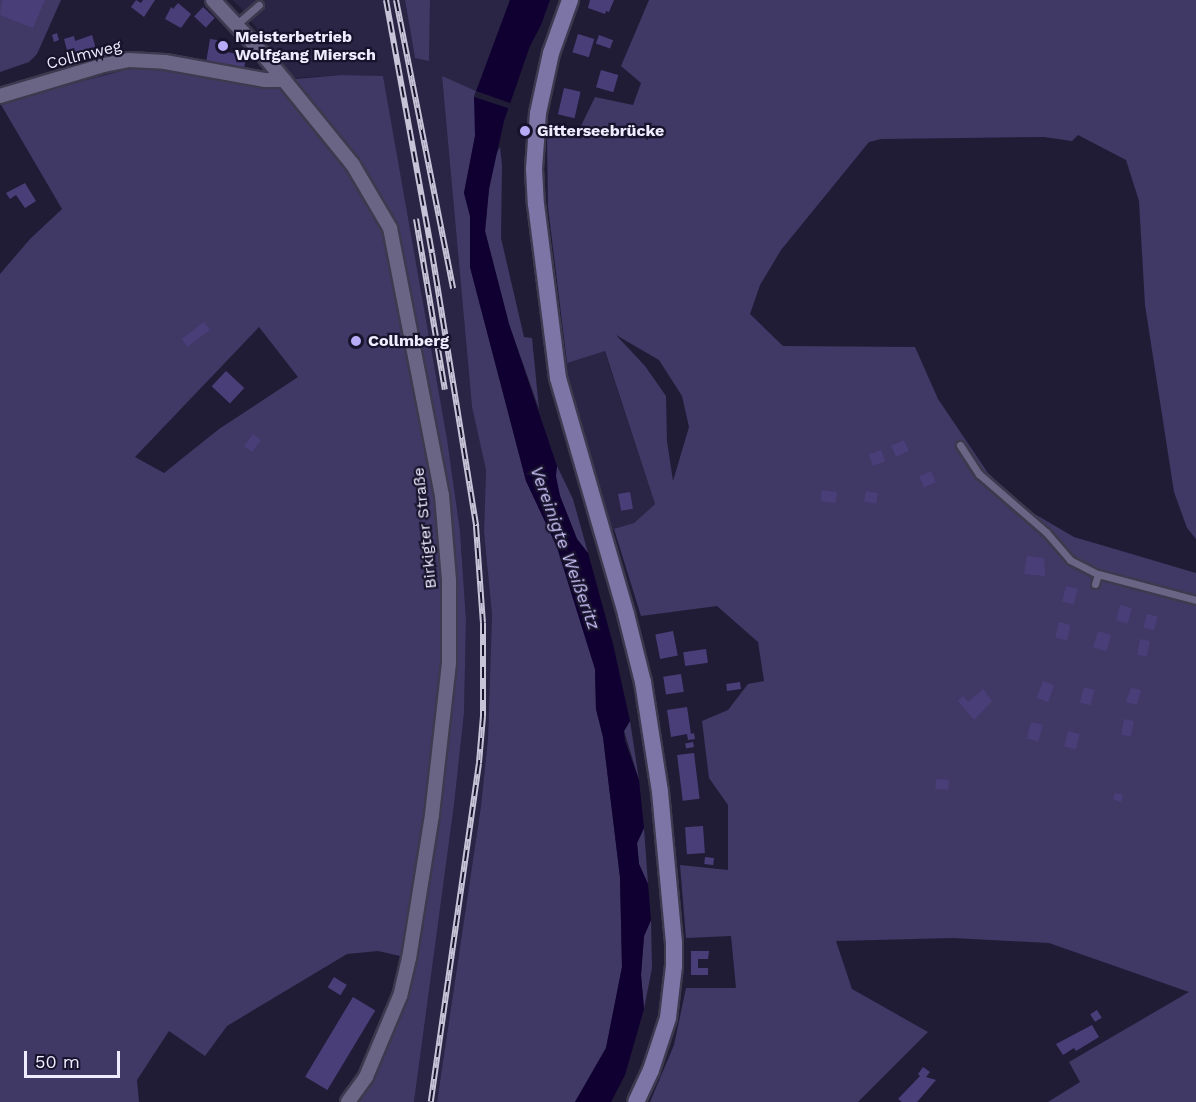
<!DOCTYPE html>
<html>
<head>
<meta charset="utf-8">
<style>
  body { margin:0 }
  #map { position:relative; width:1196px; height:1102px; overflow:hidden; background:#211c36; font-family:"Work Sans",sans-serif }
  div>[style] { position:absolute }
  .built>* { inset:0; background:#2b2545 }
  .green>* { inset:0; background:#403865 }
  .water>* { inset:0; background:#100031 }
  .pier>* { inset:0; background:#211c36 }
  .building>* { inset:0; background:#4a3e79; transform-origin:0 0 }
  .roads { filter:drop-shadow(2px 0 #3d394e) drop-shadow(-2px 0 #3d394e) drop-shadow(0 2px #3d394e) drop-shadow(0 -2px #3d394e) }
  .service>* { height:7px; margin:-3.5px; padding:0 3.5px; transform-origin:3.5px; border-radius:3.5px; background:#6a6585 }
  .minor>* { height:14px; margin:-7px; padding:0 7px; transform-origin:7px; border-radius:7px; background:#6a6585 }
  .secondary>* { height:16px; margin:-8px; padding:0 8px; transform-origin:8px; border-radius:8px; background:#7e75a7 }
  .rail>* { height:6px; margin-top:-3px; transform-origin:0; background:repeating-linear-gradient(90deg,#18132c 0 11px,#c7c4d8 0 22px); box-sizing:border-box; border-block:2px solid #c7c4d8 }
  .dots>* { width:16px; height:16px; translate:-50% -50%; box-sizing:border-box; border:3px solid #18132c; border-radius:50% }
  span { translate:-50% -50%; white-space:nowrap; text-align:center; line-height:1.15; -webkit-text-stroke:4.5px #18132c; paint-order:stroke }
  .poi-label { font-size:16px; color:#eeecfe; font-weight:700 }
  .left { translate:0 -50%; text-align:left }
  .street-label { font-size:16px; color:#eeecfe }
  .water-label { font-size:18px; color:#cdc5fc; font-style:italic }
  .scale { position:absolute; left:24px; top:1051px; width:96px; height:27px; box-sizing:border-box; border:3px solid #eeecfe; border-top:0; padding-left:8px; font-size:18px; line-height:21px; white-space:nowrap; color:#eeecfe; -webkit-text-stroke:4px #18132c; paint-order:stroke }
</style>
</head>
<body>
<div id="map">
  <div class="built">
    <div style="clip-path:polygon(233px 0,405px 0,415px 58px,429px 60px,430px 0,510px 0,476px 91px,442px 77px,472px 407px,486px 470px,484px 532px,492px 615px,488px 738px,481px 806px,437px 1102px,414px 1102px,454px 805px,464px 713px,466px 620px,460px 531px,447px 440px,383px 77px,341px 75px,293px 78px,245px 12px)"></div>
    <div style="clip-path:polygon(604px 350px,655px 504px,634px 523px,609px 531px,563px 363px)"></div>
  </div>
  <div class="green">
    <div style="clip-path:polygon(0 0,61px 0,37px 54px,29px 62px,0 72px)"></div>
    <div style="clip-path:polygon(405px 0,430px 0,429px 61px,415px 58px)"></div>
    <div style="clip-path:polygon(evenodd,649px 0,1196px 0,1196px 539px,1187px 528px,1174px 492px,1145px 305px,1139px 201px,1126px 160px,1078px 135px,1072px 141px,1044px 137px,881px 139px,869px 142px,781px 250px,760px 285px,750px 314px,783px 346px,915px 347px,938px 399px,988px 473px,1026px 509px,1074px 537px,1196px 573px,1196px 1102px,1048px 1102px,1080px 1082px,1069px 1062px,1189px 992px,1049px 943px,953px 938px,836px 941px,852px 989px,928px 1032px,858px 1102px,650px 1102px,674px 1045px,686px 988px,736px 988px,731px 936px,686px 938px,680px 865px,728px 870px,728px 805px,709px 778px,702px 721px,728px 710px,748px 684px,764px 681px,758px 642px,717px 606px,641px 616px,614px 529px,634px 523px,655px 504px,605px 351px,567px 363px,548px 207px,547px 138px,579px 130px,595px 97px,633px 105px,641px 83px,621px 66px,649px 0,616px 335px,659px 360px,682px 396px,689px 427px,673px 481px,667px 441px,666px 396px,645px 366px,616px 335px)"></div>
    <div style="clip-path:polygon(evenodd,132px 68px,210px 71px,284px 80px,341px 75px,383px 76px,447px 439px,460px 531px,466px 620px,464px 713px,454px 805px,414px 1102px,348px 1102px,366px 1077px,409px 958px,378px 951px,347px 954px,227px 1026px,205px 1056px,169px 1031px,137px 1080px,139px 1102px,0 1102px,0 274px,30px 239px,62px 209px,0 103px,132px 68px,259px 327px,298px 377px,219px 429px,164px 473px,135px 457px,259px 327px)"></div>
    <div style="clip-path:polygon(442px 76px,476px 91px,475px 136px,464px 193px,470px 216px,470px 267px,526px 481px,557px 547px,595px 669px,596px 709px,603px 737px,620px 877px,622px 967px,606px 1048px,575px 1102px,437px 1102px,481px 806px,488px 738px,492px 615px,484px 532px,486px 470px,472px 407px)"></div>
    <div style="clip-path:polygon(500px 147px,502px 165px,501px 238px,524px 337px,532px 338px,539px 409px,509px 324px,485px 231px,489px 189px,495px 156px)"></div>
    <div style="clip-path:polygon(557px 466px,573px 499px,588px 553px,577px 539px,560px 496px,555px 476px)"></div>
    <div style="clip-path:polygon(630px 721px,639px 780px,624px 731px)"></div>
    <div style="clip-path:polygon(644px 828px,648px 884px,639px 864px,637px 843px)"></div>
    <div style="clip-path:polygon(651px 920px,652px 968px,644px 1009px,641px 975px,644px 936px)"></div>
  </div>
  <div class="water">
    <div style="clip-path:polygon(510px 0,550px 0,541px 25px,530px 46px,504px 121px,489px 189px,485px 231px,509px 324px,557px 466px,556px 476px,560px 496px,577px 539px,588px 553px,613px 644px,630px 721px,624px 731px,625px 741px,639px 780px,644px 828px,637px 843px,639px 864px,648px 884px,651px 920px,644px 936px,641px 975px,644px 1009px,625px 1075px,611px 1102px,575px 1102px,606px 1048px,622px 967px,620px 877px,603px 737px,596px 709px,595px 669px,557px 547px,526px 481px,470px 267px,470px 216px,464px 193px,475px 136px,474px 97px)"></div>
  </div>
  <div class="pier">
    <div style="clip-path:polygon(476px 91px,513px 104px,511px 109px,474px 97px)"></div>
  </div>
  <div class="building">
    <div style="clip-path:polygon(2px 0,45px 0,33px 28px,0 15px)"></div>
    <div style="clip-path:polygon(136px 0,141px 3px,143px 0,155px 0,144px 17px,131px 7px)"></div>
    <div style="clip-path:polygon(590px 0,614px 0,609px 12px,606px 11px,605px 14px,588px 8px)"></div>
    <div style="clip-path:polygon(178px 3px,191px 14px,181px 28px,165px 19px,171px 7px,173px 9px)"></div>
    <div style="left:203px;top:7px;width:16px;height:13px;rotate:43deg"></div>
    <div style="clip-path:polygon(57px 33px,59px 40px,54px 42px,52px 35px)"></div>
    <div style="left:578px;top:34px;width:17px;height:19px;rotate:17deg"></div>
    <div style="clip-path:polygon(92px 35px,97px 52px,94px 55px,80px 57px,79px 54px,69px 57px,64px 39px,74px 36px,75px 41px)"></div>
    <div style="left:599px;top:35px;width:15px;height:9px;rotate:20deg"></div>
    <div style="clip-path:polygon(210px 39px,224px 41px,222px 51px,247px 56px,243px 71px,206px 63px)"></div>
    <div style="left:601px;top:70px;width:18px;height:18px;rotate:16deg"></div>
    <div style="left:564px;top:88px;width:17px;height:27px;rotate:13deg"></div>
    <div style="clip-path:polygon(25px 183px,36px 201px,25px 208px,16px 195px,10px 199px,6px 193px)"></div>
    <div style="left:204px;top:322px;width:10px;height:28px;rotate:53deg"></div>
    <div style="left:226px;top:371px;width:25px;height:21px;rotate:43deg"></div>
    <div style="left:253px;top:434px;width:10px;height:15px;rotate:37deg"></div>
    <div style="left:904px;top:440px;width:12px;height:14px;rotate:66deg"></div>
    <div style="left:881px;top:450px;width:12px;height:13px;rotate:70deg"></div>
    <div style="left:931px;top:471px;width:12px;height:13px;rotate:66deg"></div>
    <div style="left:822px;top:490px;width:15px;height:11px;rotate:8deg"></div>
    <div style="left:866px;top:491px;width:12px;height:11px;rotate:9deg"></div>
    <div style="left:630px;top:492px;width:17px;height:12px;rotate:80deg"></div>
    <div style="clip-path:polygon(1027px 556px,1044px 558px,1045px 576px,1024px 574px)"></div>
    <div style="left:1066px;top:586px;width:12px;height:16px;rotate:14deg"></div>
    <div style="left:1120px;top:605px;width:12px;height:16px;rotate:14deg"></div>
    <div style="left:1147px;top:614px;width:11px;height:14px;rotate:15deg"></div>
    <div style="left:1059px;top:622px;width:12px;height:16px;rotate:14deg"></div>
    <div style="left:673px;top:631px;width:25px;height:18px;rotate:79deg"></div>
    <div style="left:1098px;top:631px;width:14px;height:17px;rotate:17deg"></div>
    <div style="left:1140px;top:639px;width:10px;height:16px;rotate:11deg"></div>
    <div style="left:706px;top:649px;width:14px;height:23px;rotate:82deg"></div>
    <div style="left:681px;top:674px;width:18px;height:18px;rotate:81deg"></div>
    <div style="left:1043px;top:681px;width:12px;height:18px;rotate:20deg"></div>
    <div style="left:740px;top:682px;width:7px;height:14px;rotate:82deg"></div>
    <div style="left:1084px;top:687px;width:11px;height:16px;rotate:15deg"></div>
    <div style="clip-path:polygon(1131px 688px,1141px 690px,1137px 705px,1126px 702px)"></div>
    <div style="clip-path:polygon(983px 689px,992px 701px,974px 720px,958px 701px,963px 696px,968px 702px)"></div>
    <div style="clip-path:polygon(687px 707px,691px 734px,694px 733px,695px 739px,688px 740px,687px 734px,671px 737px,667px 710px)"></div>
    <div style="left:1124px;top:719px;width:10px;height:16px;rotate:11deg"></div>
    <div style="left:1031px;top:722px;width:12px;height:17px;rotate:14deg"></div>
    <div style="left:1068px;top:731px;width:12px;height:16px;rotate:14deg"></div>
    <div style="left:693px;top:742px;width:5px;height:8px;rotate:79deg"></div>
    <div style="left:694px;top:753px;width:46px;height:17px;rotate:83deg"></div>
    <div style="left:936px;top:779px;width:13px;height:10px;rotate:4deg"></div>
    <div style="clip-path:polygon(1115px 793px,1123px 795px,1121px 802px,1113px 799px)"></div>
    <div style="left:703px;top:826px;width:27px;height:18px;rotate:86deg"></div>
    <div style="left:705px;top:857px;width:9px;height:7px;rotate:6deg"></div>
    <div style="clip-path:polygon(691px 951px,709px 951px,708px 959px,698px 959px,698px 968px,708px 968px,708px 975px,691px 975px)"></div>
    <div style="left:334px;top:977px;width:15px;height:12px;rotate:32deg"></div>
    <div style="left:353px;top:997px;width:26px;height:93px;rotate:31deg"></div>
    <div style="left:1097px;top:1010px;width:9px;height:8px;rotate:58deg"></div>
    <div style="clip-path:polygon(1092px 1025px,1099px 1037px,1076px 1051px,1074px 1048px,1063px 1055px,1056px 1044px)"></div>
    <div style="clip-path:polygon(923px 1067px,930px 1072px,926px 1077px,936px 1080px,917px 1102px,902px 1102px,898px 1099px,920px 1076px,918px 1074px)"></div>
  </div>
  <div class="roads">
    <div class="service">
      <div style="left:237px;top:24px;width:29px;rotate:-41deg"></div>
      <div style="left:960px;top:445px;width:35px;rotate:57deg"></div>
      <div style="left:979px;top:474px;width:89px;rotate:40.9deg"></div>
      <div style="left:1046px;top:532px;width:37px;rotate:49deg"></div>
      <div style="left:1070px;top:560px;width:31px;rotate:27deg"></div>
      <div style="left:1098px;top:574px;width:101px;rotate:14.9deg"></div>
      <div style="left:1095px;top:584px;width:10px;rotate:-73deg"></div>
    </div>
    <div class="minor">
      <div style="left:213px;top:0;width:72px;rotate:47.2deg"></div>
      <div style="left:262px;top:53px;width:144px;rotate:50.9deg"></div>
      <div style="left:353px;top:165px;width:73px;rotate:59.6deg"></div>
      <div style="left:390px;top:228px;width:272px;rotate:79deg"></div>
      <div style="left:442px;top:495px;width:85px;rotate:85.3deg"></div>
      <div style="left:449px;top:580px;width:83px;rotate:90deg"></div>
      <div style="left:449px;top:663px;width:153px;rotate:96.4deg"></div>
      <div style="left:432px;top:815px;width:145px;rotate:99.1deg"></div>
      <div style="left:409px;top:958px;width:39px;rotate:103deg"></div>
      <div style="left:400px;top:996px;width:88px;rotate:112.8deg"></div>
      <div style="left:366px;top:1077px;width:31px;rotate:126deg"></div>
      <div style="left:0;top:96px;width:109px;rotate:-16.6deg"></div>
      <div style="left:104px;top:65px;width:25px;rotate:-11deg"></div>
      <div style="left:129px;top:60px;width:36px;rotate:3deg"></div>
      <div style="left:165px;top:62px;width:102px;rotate:10.2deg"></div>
      <div style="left:265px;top:80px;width:19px"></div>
    </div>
    <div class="secondary">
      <div style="left:570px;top:0;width:56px;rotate:109.7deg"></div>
      <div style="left:551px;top:53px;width:61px;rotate:102.2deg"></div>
      <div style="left:538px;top:113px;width:56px;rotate:94.1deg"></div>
      <div style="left:534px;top:169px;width:35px;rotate:87deg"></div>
      <div style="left:536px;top:204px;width:175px;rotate:82.8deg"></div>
      <div style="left:558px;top:378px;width:246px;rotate:73.9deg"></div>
      <div style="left:626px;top:614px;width:70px;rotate:76deg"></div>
      <div style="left:643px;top:682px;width:111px;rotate:81.2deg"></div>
      <div style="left:660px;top:792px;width:152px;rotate:84.7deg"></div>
      <div style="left:674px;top:943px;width:23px;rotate:90deg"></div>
      <div style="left:674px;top:966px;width:52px;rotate:96.6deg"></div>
      <div style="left:668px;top:1018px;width:55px;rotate:108.1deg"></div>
      <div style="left:651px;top:1070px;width:35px;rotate:115deg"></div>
    </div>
  </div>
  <div class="rail">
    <div style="left:386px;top:0;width:257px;rotate:79.7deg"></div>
    <div style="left:432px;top:253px;width:277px;rotate:80.8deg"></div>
    <div style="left:476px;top:526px;width:97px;rotate:85.9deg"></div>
    <div style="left:483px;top:623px;width:93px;rotate:90deg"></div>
    <div style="left:483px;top:716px;width:47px;rotate:94.9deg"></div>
    <div style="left:479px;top:763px;width:342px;rotate:98.1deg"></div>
    <div style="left:396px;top:0;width:294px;rotate:78.8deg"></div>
    <div style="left:416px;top:219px;width:173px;rotate:80.4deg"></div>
  </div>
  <div class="dots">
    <div style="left:223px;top:46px;background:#b7abf7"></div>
    <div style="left:525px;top:131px;background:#b7abf7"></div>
    <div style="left:356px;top:341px;background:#b7abf7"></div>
  </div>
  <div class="poi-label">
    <span class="left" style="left:235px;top:46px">Meisterbetrieb<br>Wolfgang Miersch</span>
    <span class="left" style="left:537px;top:131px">Gitterseebrücke</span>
    <span class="left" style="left:368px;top:341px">Collmberg</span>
  </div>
  <div class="street-label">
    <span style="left:84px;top:55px;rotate:-14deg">Collmweg</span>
    <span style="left:425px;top:528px;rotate:-96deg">Birkigter Straße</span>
  </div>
  <div class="water-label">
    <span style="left:565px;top:548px;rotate:70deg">Vereinigte Weißeritz</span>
  </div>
  <div class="scale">50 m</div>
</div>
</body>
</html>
